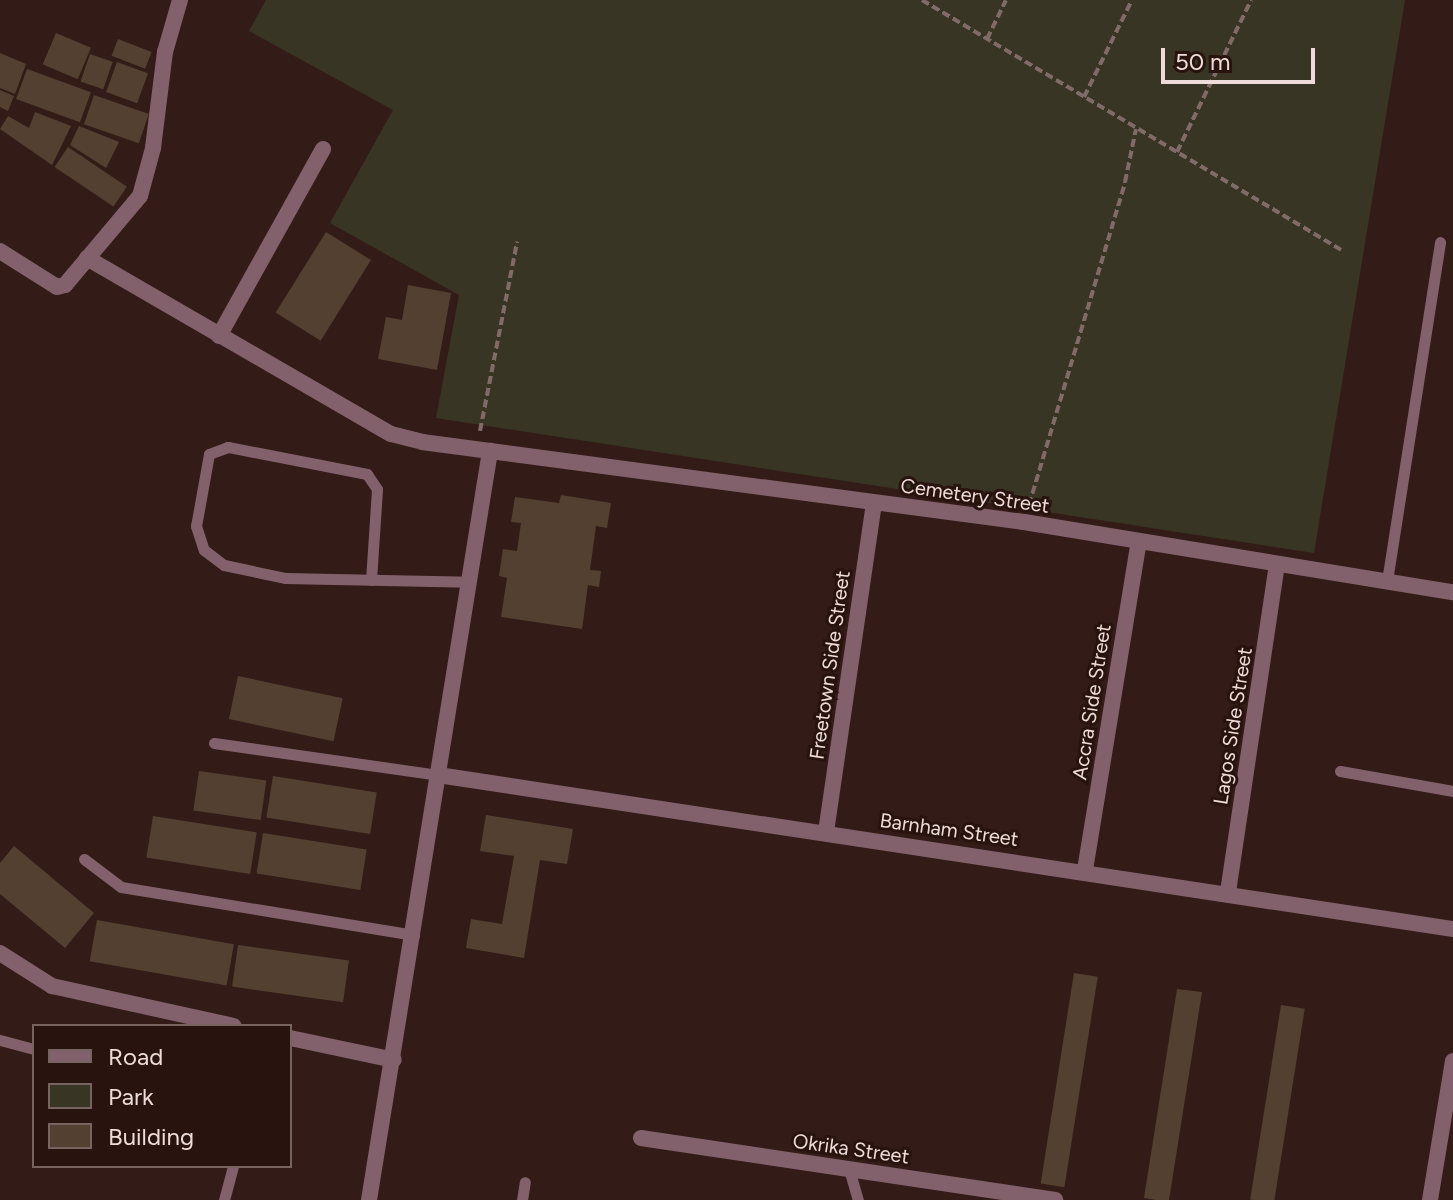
<!DOCTYPE html>
<html>
<head>
<meta charset="utf-8">
<style>
  body { margin:0 }
  #map { position:relative; width:1453px; height:1200px; overflow:hidden; background:#331c18; font-family:Figtree,sans-serif }
  div>[style] { position:absolute }
  .green>* { inset:0; background:#393524 }
  .building>* { inset:0; background:#534030; transform-origin:0 0 }
  .path>* { height:4px; margin-top:-2px; transform-origin:0; background:repeating-linear-gradient(90deg,#806b68 0 8px,transparent 0 12px) }
  .service>* { height:11px; margin:-5.5px; padding:0 5.5px; transform-origin:5.5px; border-radius:5.5px; background:#83616c }
  .minor>* { height:16px; margin:-8px; padding:0 8px; transform-origin:8px; border-radius:8px; background:#83616c }
  .tertiary>* { height:16px; margin:-8px; padding:0 8px; transform-origin:8px; border-radius:8px; background:#83616c }
  span { translate:-50% -50%; white-space:nowrap; text-align:center; line-height:1.15; -webkit-text-stroke:6px #29130f; paint-order:stroke }
  .street-label { font-size:20px; color:#eddcd9 }
  .legend { position:absolute; left:32px; top:1024px; width:260px; height:144px; box-sizing:border-box; background:#29130f; border:2px solid #776360; margin:0; padding:10px 14px; list-style:none; font-size:24px; color:#eddcd9 }
  .legend li { display:flex; align-items:center; gap:16px; height:40px }
  .legend b { width:40px; border:2px solid #776360 }
  .scale { position:absolute; left:1161px; top:48px; width:154px; height:36px; box-sizing:border-box; border:4px solid #eddcd9; border-top:0; padding-left:10px; font-size:24px; line-height:28px; white-space:nowrap; color:#eddcd9; -webkit-text-stroke:6px #29130f; paint-order:stroke }
</style>
</head>
<body>
<div id="map">
  <div class="green">
    <div style="clip-path:polygon(266px 0,1405px 0,1314px 553px,436px 418px,459px 295px,330px 223px,393px 110px,249px 31px)"></div>
  </div>
  <div class="building">
    <div style="left:56px;top:33px;width:38px;height:34px;rotate:23deg"></div>
    <div style="left:118px;top:39px;width:36px;height:18px;rotate:21deg"></div>
    <div style="clip-path:polygon(0 53px,26px 64px,15px 94px,0 88px)"></div>
    <div style="left:90px;top:54px;width:24px;height:29px;rotate:19deg"></div>
    <div style="left:117px;top:62px;width:33px;height:32px;rotate:20deg"></div>
    <div style="left:27px;top:69px;width:68px;height:32px;rotate:20deg"></div>
    <div style="clip-path:polygon(0 90px,14px 96px,8px 111px,0 107px)"></div>
    <div style="left:94px;top:95px;width:58px;height:31px;rotate:19deg"></div>
    <div style="clip-path:polygon(35px 112px,71px 126px,52px 165px,0 129px,8px 116px,29px 128px)"></div>
    <div style="clip-path:polygon(79px 126px,119px 142px,106px 168px,70px 145px)"></div>
    <div style="left:68px;top:147px;width:71px;height:24px;rotate:34deg"></div>
    <div style="left:326px;top:232px;width:53px;height:95px;rotate:32deg"></div>
    <div style="clip-path:polygon(408px 285px,451px 293px,437px 370px,378px 359px,386px 317px,402px 320px)"></div>
    <div style="clip-path:polygon(561px 495px,611px 503px,607px 528px,596px 526px,590px 570px,601px 571px,599px 587px,588px 585px,582px 629px,501px 617px,507px 578px,499px 576px,503px 549px,517px 551px,521px 523px,511px 522px,515px 497px,559px 503px)"></div>
    <div style="left:238px;top:676px;width:107px;height:44px;rotate:12deg"></div>
    <div style="left:199px;top:771px;width:68px;height:40px;rotate:8deg"></div>
    <div style="left:273px;top:776px;width:105px;height:42px;rotate:9deg"></div>
    <div style="clip-path:polygon(486px 815px,573px 829px,567px 864px,540px 860px,524px 958px,466px 948px,471px 919px,502px 924px,514px 856px,480px 851px)"></div>
    <div style="left:153px;top:816px;width:105px;height:42px;rotate:9deg"></div>
    <div style="left:263px;top:833px;width:105px;height:41px;rotate:9deg"></div>
    <div style="clip-path:polygon(14px 846px,94px 913px,65px 948px,0 894px,0 863px)"></div>
    <div style="left:97px;top:920px;width:139px;height:42px;rotate:10deg"></div>
    <div style="left:238px;top:945px;width:112px;height:42px;rotate:8deg"></div>
    <div style="left:1074px;top:973px;width:24px;height:213px;rotate:9deg"></div>
    <div style="clip-path:polygon(1177px 989px,1202px 992px,1169px 1200px,1156px 1200px,1144px 1198px)"></div>
    <div style="left:1281px;top:1005px;width:24px;height:197px;rotate:9deg"></div>
  </div>
  <div class="path">
    <div style="left:922px;top:0;width:488px;rotate:30.8deg"></div>
    <div style="left:987px;top:39px;width:43px;rotate:-64deg"></div>
    <div style="left:1084px;top:97px;width:108px;rotate:-63.7deg"></div>
    <div style="left:1177px;top:152px;width:169px;rotate:-64deg"></div>
    <div style="left:480px;top:431px;width:193px;rotate:-78.9deg"></div>
    <div style="left:1029px;top:505px;width:337px;rotate:-73.4deg"></div>
    <div style="left:1125px;top:182px;width:54px;rotate:-78.3deg"></div>
  </div>
  <div class="service">
    <div style="left:371px;top:580px;width:91px;rotate:-86.2deg"></div>
    <div style="left:377px;top:489px;width:18px;rotate:-124deg"></div>
    <div style="left:367px;top:474px;width:142px;rotate:-169deg"></div>
    <div style="left:228px;top:447px;width:20px;rotate:160deg"></div>
    <div style="left:209px;top:454px;width:73px;rotate:100.2deg"></div>
    <div style="left:196px;top:526px;width:25px;rotate:72deg"></div>
    <div style="left:204px;top:550px;width:25px;rotate:37deg"></div>
    <div style="left:224px;top:565px;width:62px;rotate:12deg"></div>
    <div style="left:285px;top:578px;width:184px;rotate:1.2deg"></div>
    <div style="left:1387px;top:581px;width:343px;rotate:-81.1deg"></div>
    <div style="left:214px;top:743px;width:226px;rotate:8.1deg"></div>
    <div style="left:1340px;top:771px;width:115px;rotate:10deg"></div>
    <div style="left:84px;top:859px;width:46px;rotate:37.1deg"></div>
    <div style="left:121px;top:887px;width:297px;rotate:9.3deg"></div>
    <div style="left:0;top:1040px;width:35px;rotate:15deg"></div>
    <div style="left:849px;top:1169px;width:32px;rotate:74deg"></div>
    <div style="left:224px;top:1200px;width:35px;rotate:-75deg"></div>
    <div style="left:522px;top:1200px;width:18px;rotate:-81deg"></div>
  </div>
  <div class="minor">
    <div style="left:0;top:251px;width:67px;rotate:32.3deg"></div>
    <div style="left:57px;top:287px;width:8px;rotate:-14deg"></div>
    <div style="left:65px;top:285px;width:116px;rotate:-49.9deg"></div>
    <div style="left:140px;top:196px;width:50px;rotate:-74.8deg"></div>
    <div style="left:153px;top:148px;width:97px;rotate:-82.9deg"></div>
    <div style="left:165px;top:52px;width:54px;rotate:-73.9deg"></div>
    <div style="left:87px;top:258px;width:351px;rotate:30.1deg"></div>
    <div style="left:391px;top:434px;width:32px;rotate:14deg"></div>
    <div style="left:422px;top:442px;width:607px;rotate:7.57deg"></div>
    <div style="left:1024px;top:522px;width:435px;rotate:9.3deg"></div>
    <div style="left:219px;top:336px;width:214px;rotate:-60.9deg"></div>
    <div style="left:438px;top:775px;width:1027px;rotate:8.63deg"></div>
    <div style="left:826px;top:832px;width:332px;rotate:-81.7deg"></div>
    <div style="left:1085px;top:870px;width:332px;rotate:-80.7deg"></div>
    <div style="left:1228px;top:892px;width:331px;rotate:-81.5deg"></div>
    <div style="left:0;top:953px;width:62px;rotate:32.4deg"></div>
    <div style="left:52px;top:986px;width:186px;rotate:12.4deg"></div>
    <div style="left:290px;top:1038px;width:106px;rotate:11.9deg"></div>
    <div style="left:641px;top:1138px;width:419px;rotate:8.5deg"></div>
    <div style="left:369px;top:1200px;width:759px;rotate:-80.82deg"></div>
  </div>
  <div class="tertiary">
    <div style="left:1430px;top:1200px;width:141px;rotate:-80.6deg"></div>
  </div>
  <div class="street-label">
    <span style="left:975px;top:496px;rotate:8deg">Cemetery Street</span>
    <span style="left:830px;top:665px;rotate:-82deg">Freetown Side Street</span>
    <span style="left:1092px;top:702px;rotate:-81deg">Accra Side Street</span>
    <span style="left:1233px;top:726px;rotate:-81deg">Lagos Side Street</span>
    <span style="left:949px;top:830px;rotate:8deg">Barnham Street</span>
    <span style="left:851px;top:1149px;rotate:8deg">Okrika Street</span>
  </div>
  <ul class="legend">
  <li><b style="height:10px;background:#83616c"></b>Road</li>
  <li><b style="height:22px;background:#393524"></b>Park</li>
  <li><b style="height:22px;background:#534030"></b>Building</li>
  </ul>
  <div class="scale">50 m</div>
</div>
</body>
</html>
